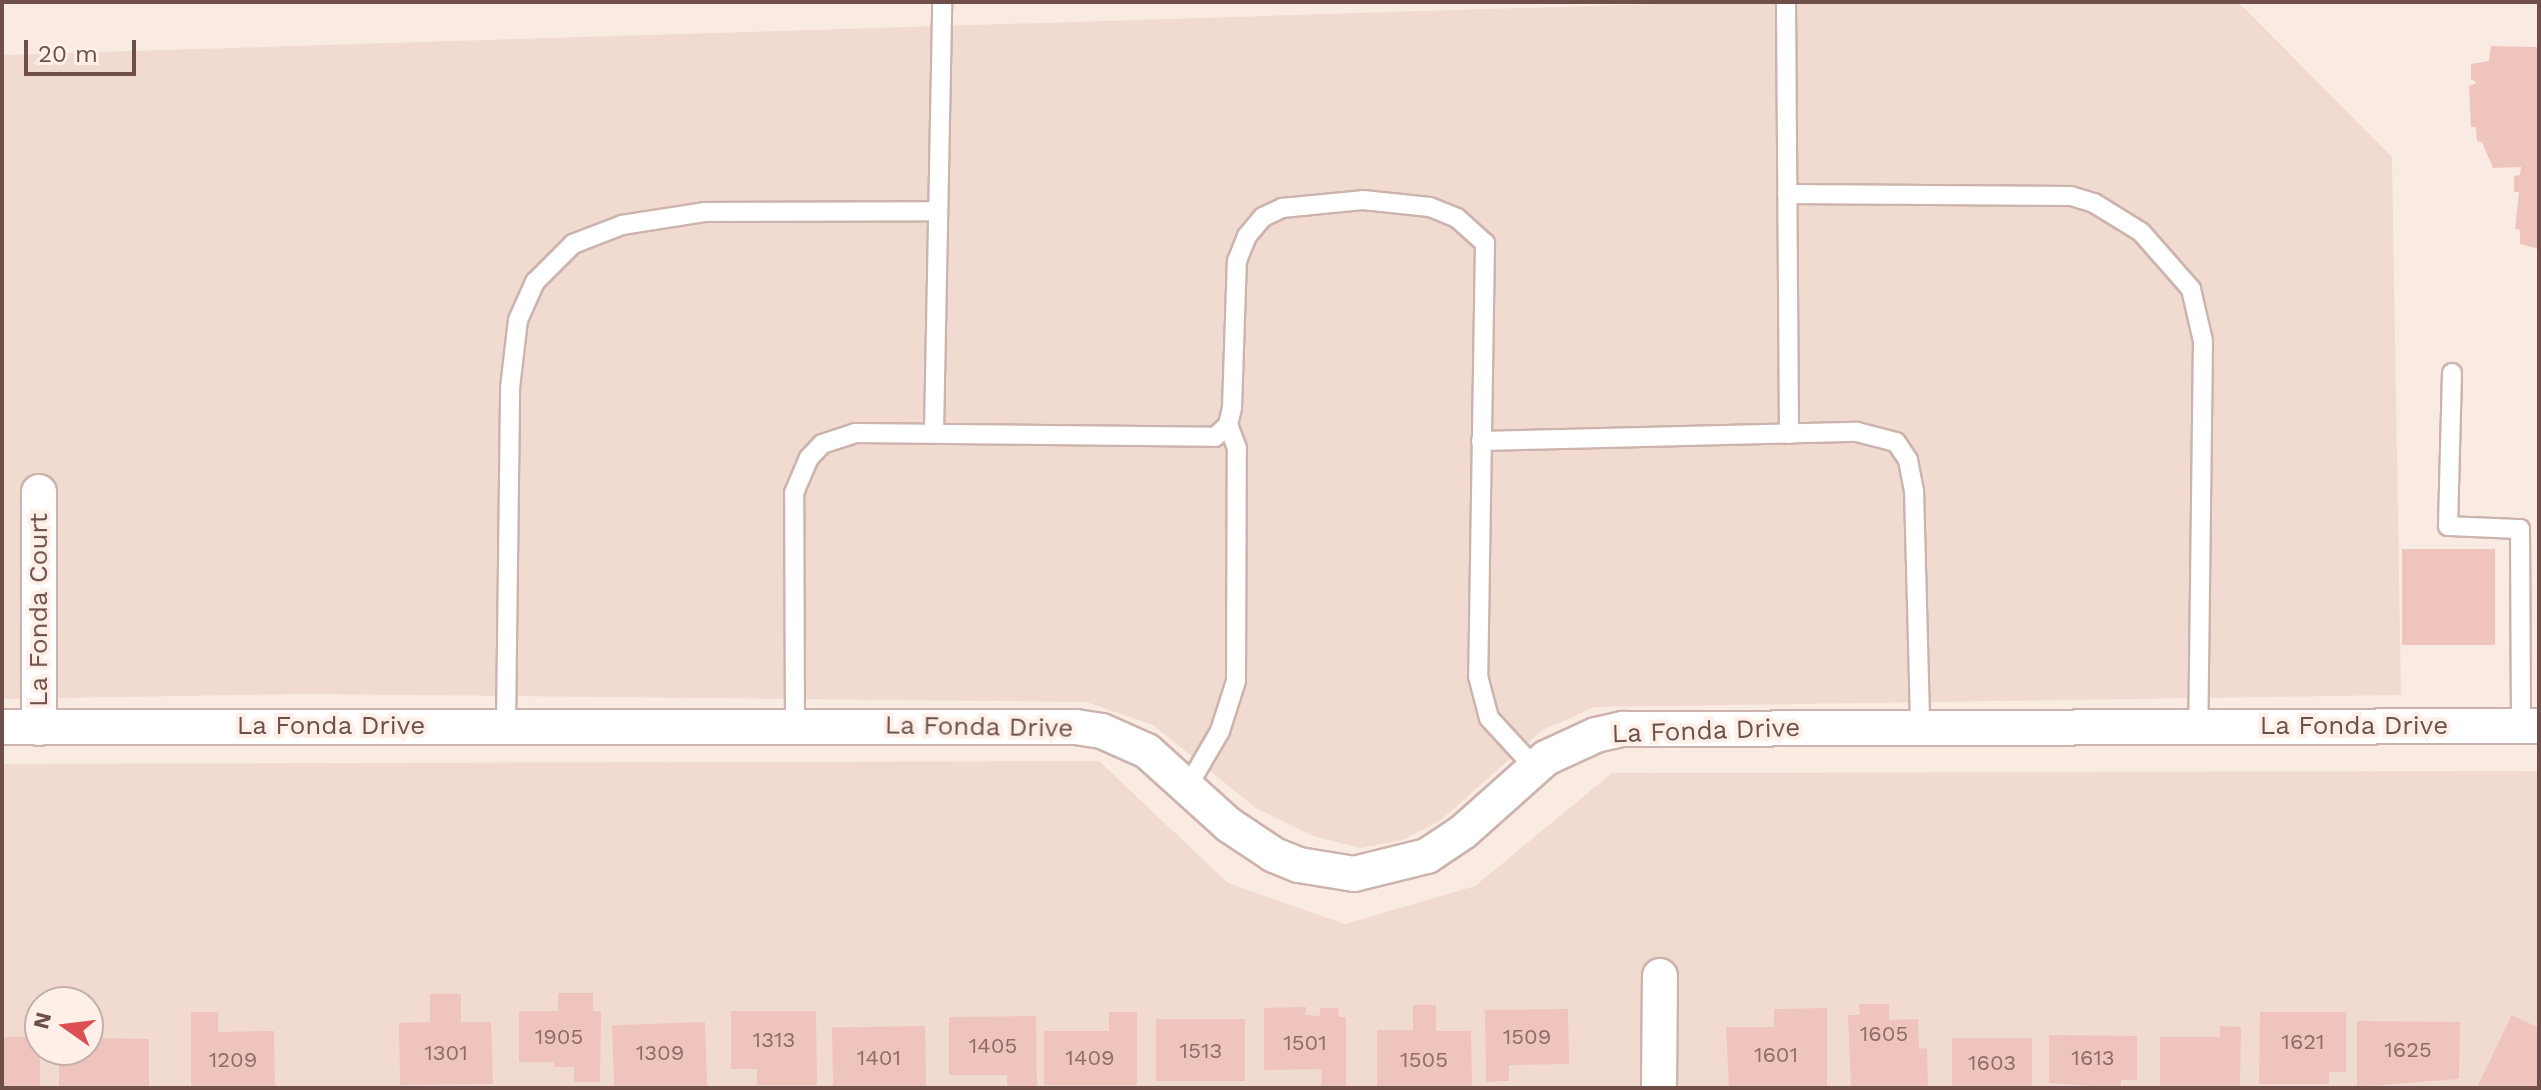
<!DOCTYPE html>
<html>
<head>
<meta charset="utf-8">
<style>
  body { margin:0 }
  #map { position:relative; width:2541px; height:1090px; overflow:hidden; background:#faebe2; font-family:"Work Sans",sans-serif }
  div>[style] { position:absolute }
  .residential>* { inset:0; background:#f1dbd1 }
  .building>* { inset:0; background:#eec4bc; transform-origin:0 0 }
  .roads { filter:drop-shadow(2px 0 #cdb3ad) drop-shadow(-2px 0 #cdb3ad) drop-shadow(0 2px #cdb3ad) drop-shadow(0 -2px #cdb3ad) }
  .lane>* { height:18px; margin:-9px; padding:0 9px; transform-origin:9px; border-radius:9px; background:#fff }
  .street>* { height:34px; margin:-17px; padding:0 17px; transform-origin:17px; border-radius:17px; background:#fff }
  span { translate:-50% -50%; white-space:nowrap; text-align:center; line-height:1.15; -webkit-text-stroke:8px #fef0e8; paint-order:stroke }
  .number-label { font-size:22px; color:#906c67 }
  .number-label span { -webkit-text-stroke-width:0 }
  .street-label { font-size:26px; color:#704f4b }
  .frame { position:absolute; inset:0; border:4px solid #704f4b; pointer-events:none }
  .north { position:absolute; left:24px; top:986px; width:80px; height:80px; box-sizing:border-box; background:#fef0e8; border:2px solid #c5b0a9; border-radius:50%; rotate:284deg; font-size:22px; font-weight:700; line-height:32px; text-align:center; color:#704f4b }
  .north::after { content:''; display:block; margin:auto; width:28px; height:36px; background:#dc4f52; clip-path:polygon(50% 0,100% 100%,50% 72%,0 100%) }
  .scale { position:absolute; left:24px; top:40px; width:112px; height:36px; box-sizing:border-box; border:4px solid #704f4b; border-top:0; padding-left:10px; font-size:24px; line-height:28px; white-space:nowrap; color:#704f4b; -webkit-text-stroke:6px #fef0e8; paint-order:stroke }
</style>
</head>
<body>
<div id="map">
  <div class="residential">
    <div style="clip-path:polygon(1715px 2px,2238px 2px,2392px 157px,2401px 695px,1595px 707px,1541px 731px,1441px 820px,1403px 840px,1360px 848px,1313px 836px,1256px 808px,1153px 725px,1086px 702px,305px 694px,2px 699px,2px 55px)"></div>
    <div style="clip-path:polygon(evenodd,1099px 761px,1228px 883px,1345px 924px,1475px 886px,1612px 773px,2539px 771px,2539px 1088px,2px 1088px,2px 764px,1099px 761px,40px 1002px,88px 1002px,88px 1050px,40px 1050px,40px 1002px)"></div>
  </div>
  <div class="building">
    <div style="clip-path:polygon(2491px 46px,2536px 47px,2539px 52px,2539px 249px,2520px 244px,2520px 230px,2515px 229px,2519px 192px,2514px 192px,2514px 176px,2520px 175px,2521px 167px,2493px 168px,2482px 142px,2477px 141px,2476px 127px,2471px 127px,2469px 86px,2477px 83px,2471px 79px,2471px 64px,2489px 61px)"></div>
    <div style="left:2495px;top:549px;width:96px;height:93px;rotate:90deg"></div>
    <div style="clip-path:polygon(558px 993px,593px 993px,593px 1011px,601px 1011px,600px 1082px,574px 1082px,574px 1067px,555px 1067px,553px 1062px,519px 1062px,519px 1011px,558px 1011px)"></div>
    <div style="clip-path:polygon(430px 994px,461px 994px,461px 1022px,491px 1022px,493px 1084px,400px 1085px,399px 1023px,430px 1022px)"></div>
    <div style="clip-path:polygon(1859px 1004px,1889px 1004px,1889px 1020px,1918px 1019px,1919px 1049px,1927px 1048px,1928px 1087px,1851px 1088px,1848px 1015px,1860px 1015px)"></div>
    <div style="clip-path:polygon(1413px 1005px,1436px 1005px,1436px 1031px,1471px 1031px,1472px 1088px,1377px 1088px,1377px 1030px,1413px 1030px)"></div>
    <div style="clip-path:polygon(1306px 1007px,1305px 1015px,1320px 1016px,1320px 1008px,1338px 1008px,1339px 1017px,1346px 1017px,1346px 1087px,1321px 1087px,1322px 1069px,1264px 1070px,1264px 1008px)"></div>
    <div style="clip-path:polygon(1827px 1008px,1827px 1088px,1729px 1088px,1726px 1027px,1774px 1027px,1774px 1009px)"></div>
    <div style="clip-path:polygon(1568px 1009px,1569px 1064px,1509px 1065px,1509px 1081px,1486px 1082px,1485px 1010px)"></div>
    <div style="clip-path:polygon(731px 1011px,816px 1011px,817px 1085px,757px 1085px,757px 1069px,731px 1069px)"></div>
    <div style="clip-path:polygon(191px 1012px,218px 1012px,218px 1032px,274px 1031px,275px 1088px,191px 1088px)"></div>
    <div style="clip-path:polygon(1109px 1012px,1137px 1012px,1137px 1085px,1044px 1085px,1044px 1031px,1109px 1031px)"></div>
    <div style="clip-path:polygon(2260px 1012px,2346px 1012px,2346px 1072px,2329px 1072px,2329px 1084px,2259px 1084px)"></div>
    <div style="clip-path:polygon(2512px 1015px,2539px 1028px,2539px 1088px,2484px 1088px,2478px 1085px)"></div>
    <div style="clip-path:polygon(1036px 1016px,1037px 1088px,1007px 1088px,1007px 1075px,949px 1075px,949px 1017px)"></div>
    <div style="left:1245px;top:1019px;width:62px;height:89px;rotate:90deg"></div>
    <div style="clip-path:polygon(2357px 1021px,2460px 1022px,2459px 1079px,2357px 1087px)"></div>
    <div style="left:705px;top:1022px;width:66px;height:93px;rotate:88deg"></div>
    <div style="left:925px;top:1026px;width:62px;height:93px;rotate:89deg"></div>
    <div style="clip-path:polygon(2220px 1026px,2241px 1027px,2240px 1088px,2160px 1088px,2160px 1037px,2220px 1037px)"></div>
    <div style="clip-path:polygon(2049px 1035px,2137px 1036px,2137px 1080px,2121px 1080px,2121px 1088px,2049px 1083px)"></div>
    <div style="left:2px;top:1037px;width:38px;height:51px"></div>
    <div style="clip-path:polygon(88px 1038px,149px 1039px,149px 1088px,59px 1088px,59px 1050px,88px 1050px)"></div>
    <div style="left:1952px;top:1038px;width:80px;height:50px"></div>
  </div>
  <div class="roads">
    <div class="lane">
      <div style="left:1786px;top:2px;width:432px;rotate:89.6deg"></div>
      <div style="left:1787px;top:194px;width:284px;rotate:0.4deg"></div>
      <div style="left:2071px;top:196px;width:24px;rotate:17deg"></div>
      <div style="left:2094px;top:203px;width:55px;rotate:31.7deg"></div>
      <div style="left:2141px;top:232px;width:76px;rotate:48.7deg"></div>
      <div style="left:2191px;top:289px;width:53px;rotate:77deg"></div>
      <div style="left:2203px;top:341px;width:385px;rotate:90.7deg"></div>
      <div style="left:2452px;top:373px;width:153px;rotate:91.5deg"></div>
      <div style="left:2448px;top:526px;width:72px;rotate:2.4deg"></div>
      <div style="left:2520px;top:529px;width:197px;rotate:89.7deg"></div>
      <div style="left:934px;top:432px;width:430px;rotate:-88.9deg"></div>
      <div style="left:1481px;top:441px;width:376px;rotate:-1.4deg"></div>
      <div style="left:1857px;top:432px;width:40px;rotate:14.4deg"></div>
      <div style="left:1896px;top:442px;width:22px;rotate:56deg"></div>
      <div style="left:1908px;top:460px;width:31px;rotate:79deg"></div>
      <div style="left:1914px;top:490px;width:237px;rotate:88.5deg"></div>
      <div style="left:795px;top:725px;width:232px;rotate:-90.2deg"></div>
      <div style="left:794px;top:493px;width:38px;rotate:-67deg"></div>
      <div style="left:809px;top:458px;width:19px;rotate:-47deg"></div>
      <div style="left:822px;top:444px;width:35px;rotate:-18deg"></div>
      <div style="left:855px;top:433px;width:360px;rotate:0.6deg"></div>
      <div style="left:1215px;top:437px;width:18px;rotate:-43deg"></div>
      <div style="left:1228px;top:425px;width:17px;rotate:-77deg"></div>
      <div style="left:1232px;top:408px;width:147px;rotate:-88.1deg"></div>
      <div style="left:1237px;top:261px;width:27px;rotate:-68deg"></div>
      <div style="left:1247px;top:236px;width:25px;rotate:-50deg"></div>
      <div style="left:1263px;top:217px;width:21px;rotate:-25deg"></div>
      <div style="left:1282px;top:208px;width:81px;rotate:-5.6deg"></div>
      <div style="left:1363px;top:200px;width:67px;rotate:6deg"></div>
      <div style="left:1430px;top:207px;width:29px;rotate:22deg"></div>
      <div style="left:1457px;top:218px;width:38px;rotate:42deg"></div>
      <div style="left:1485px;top:243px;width:433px;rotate:90.9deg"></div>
      <div style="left:1478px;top:676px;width:43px;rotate:75.3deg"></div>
      <div style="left:1489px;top:718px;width:67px;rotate:47.4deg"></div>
      <div style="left:506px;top:726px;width:338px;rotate:-89.3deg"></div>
      <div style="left:510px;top:388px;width:68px;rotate:-83.3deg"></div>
      <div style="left:518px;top:320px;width:42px;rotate:-65.9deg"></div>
      <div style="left:535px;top:282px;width:54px;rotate:-45deg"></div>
      <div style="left:573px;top:244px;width:53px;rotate:-21.2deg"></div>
      <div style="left:622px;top:225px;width:83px;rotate:-9deg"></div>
      <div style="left:704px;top:212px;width:233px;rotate:-0.2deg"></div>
      <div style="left:1188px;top:786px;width:64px;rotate:-59.8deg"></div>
      <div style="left:1220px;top:731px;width:52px;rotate:-72.3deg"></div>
      <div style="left:1236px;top:681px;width:233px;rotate:-89.8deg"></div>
      <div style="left:1237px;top:448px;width:25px;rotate:-111deg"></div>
    </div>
    <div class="street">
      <div style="left:2px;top:727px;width:1074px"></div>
      <div style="left:1076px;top:727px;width:26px;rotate:9deg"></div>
      <div style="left:1102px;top:731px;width:49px;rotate:24deg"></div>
      <div style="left:1147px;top:751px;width:110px;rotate:42.1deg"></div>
      <div style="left:1229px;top:825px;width:54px;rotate:33.7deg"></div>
      <div style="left:1274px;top:855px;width:27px;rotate:22deg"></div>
      <div style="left:1299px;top:865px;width:56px;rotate:9.3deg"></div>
      <div style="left:1354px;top:874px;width:75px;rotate:-13.9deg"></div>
      <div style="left:1427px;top:856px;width:43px;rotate:-33.7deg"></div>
      <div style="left:1463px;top:832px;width:111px;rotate:-41.7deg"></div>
      <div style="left:1546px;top:758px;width:55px;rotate:-24.7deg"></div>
      <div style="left:1596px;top:735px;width:28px;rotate:-13deg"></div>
      <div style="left:1623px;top:729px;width:916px;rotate:-0.19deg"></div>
      <div style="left:39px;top:728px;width:236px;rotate:-90deg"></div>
      <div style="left:1659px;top:1088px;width:112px;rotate:-89.5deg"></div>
    </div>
  </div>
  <div class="number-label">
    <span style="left:1884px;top:1034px">1605</span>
    <span style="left:559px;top:1037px">1905</span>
    <span style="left:1527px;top:1037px">1509</span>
    <span style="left:774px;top:1040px">1313</span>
    <span style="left:2303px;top:1042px">1621</span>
    <span style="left:1305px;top:1043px">1501</span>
    <span style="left:993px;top:1046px">1405</span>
    <span style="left:2408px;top:1050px">1625</span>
    <span style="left:1201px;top:1051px">1513</span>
    <span style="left:446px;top:1053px">1301</span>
    <span style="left:660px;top:1053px">1309</span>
    <span style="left:1776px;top:1055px">1601</span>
    <span style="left:879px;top:1058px">1401</span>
    <span style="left:1090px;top:1058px">1409</span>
    <span style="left:2093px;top:1058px">1613</span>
    <span style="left:233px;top:1060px">1209</span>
    <span style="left:1424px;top:1060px">1505</span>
    <span style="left:1992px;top:1063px">1603</span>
  </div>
  <div class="street-label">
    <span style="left:39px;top:610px;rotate:-90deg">La Fonda Court</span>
    <span style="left:331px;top:726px">La Fonda Drive</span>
    <span style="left:2354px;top:726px">La Fonda Drive</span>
    <span style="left:979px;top:727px;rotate:1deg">La Fonda Drive</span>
    <span style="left:1706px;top:731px;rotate:-2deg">La Fonda Drive</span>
  </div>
  <div class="frame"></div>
  <div class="north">N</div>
  <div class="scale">20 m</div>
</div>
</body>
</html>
